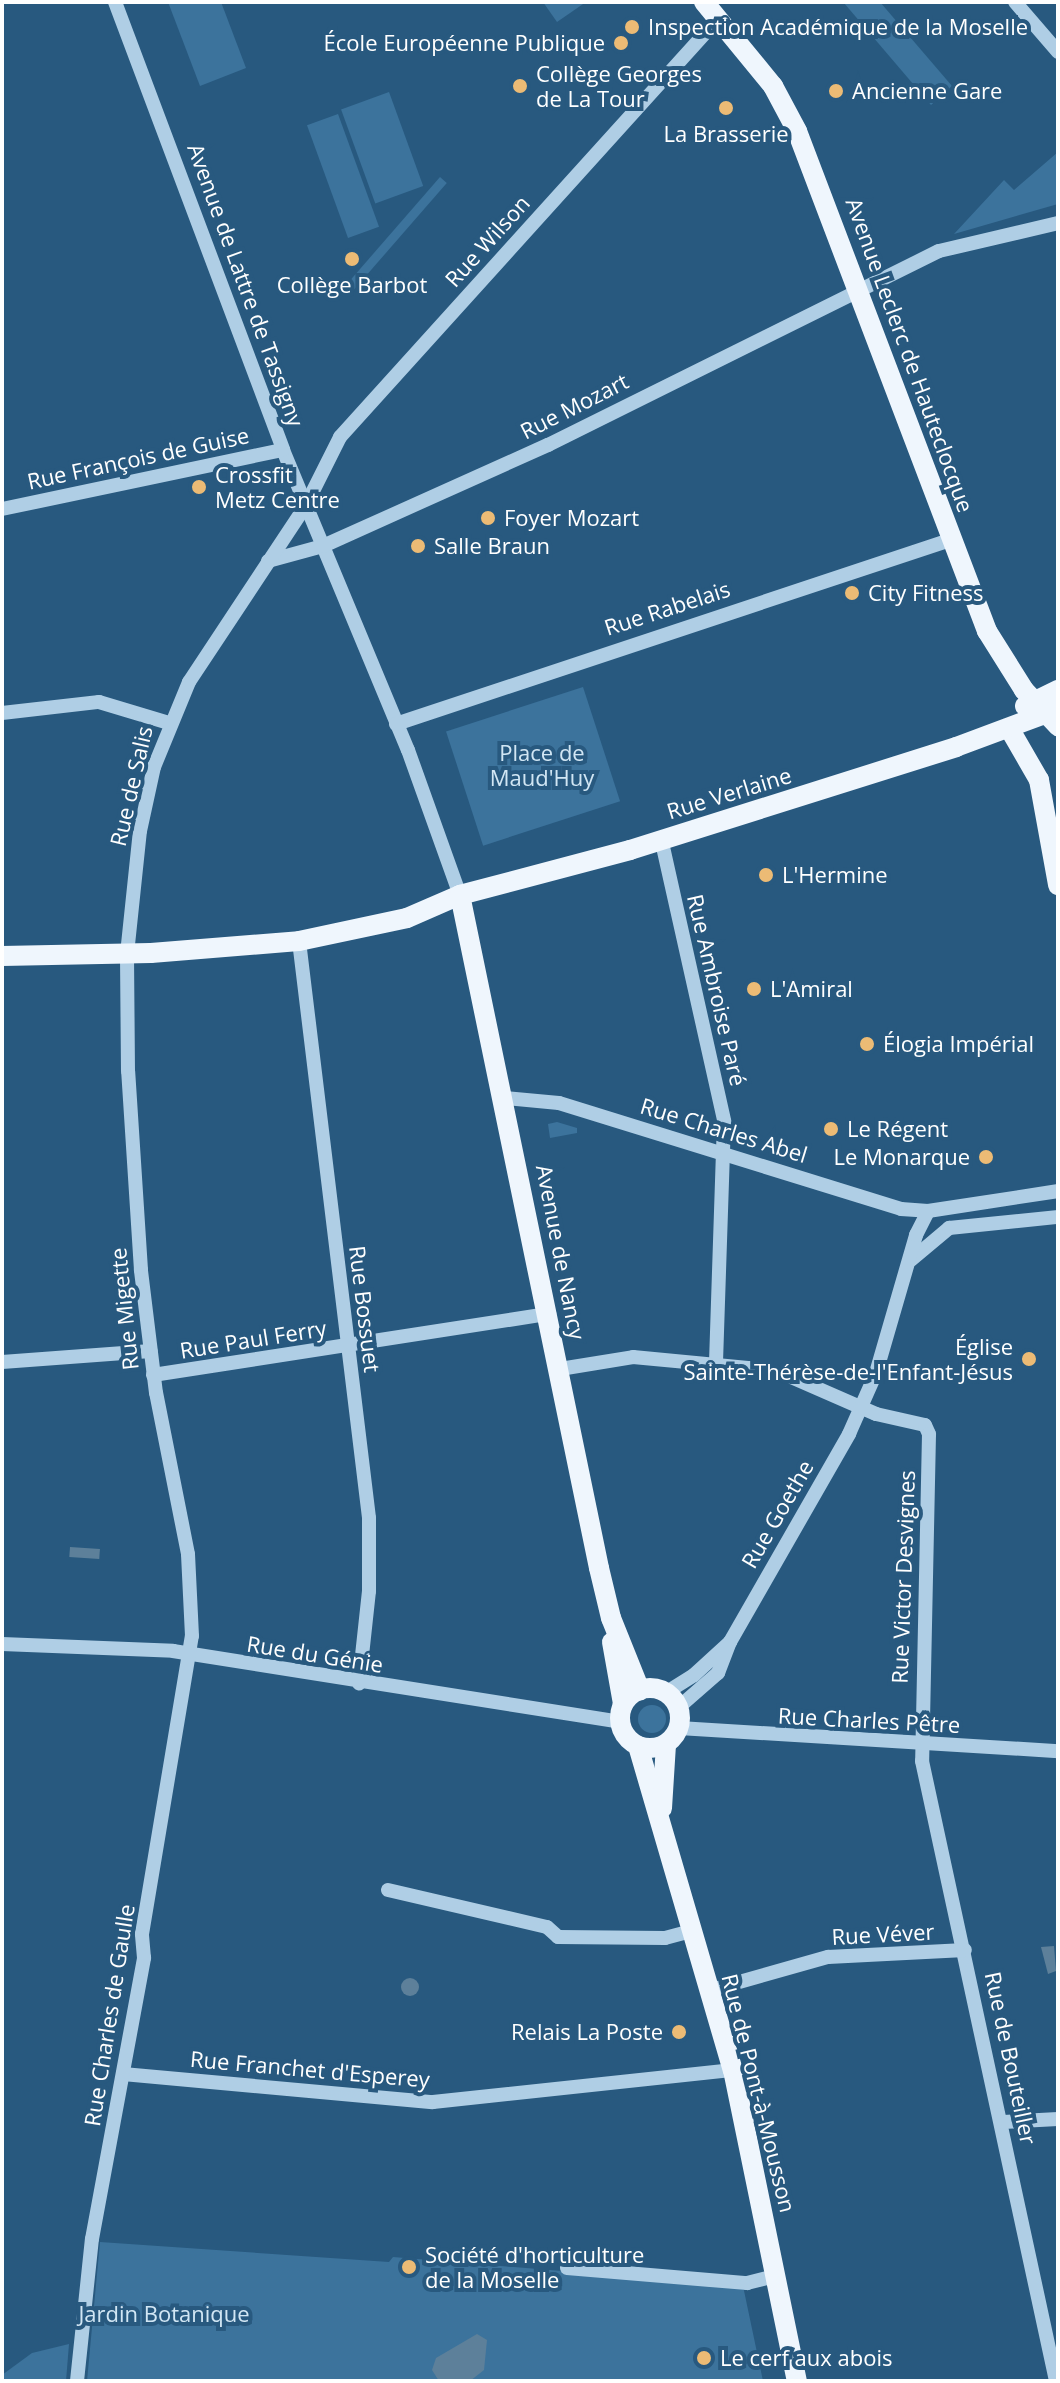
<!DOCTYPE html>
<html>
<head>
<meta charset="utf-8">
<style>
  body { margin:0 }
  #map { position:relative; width:1060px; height:2383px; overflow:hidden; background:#28597f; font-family:"Open Sans",sans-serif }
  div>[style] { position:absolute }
  .green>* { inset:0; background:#3c739c; transform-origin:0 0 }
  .round { border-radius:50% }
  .water>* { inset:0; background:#5d809a; transform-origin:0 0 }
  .minor>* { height:14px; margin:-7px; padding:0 7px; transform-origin:7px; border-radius:7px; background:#afcee5 }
  .major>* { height:20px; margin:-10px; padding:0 10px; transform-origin:10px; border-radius:10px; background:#eff6fd }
  .major>.ring { margin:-10px; padding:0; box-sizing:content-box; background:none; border:20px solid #eff6fd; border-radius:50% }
  .dots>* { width:22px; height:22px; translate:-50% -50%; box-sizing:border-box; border:4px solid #28597f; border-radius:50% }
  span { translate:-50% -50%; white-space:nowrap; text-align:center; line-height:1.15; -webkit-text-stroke:8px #28597f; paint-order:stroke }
  .poi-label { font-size:22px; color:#fff }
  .left { translate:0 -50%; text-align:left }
  .right { translate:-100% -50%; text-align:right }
  .street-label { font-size:22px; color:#fff }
  .park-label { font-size:22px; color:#d1e6f4 }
  .frame { position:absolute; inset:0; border:4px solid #fff; pointer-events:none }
</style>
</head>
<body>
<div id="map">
  <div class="green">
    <div style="clip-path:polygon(168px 2px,221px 2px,246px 68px,200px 86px)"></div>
    <div style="clip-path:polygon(543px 2px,586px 2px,557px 22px)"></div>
    <div style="clip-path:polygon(880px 2px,952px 86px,931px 105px,844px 3px)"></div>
    <div style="left:389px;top:92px;width:100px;height:51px;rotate:70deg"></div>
    <div style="left:338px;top:114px;width:120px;height:33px;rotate:70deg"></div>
    <div style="clip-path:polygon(1058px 152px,1058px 204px,954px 234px,1004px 180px,1014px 190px)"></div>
    <div style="left:440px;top:177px;width:9px;height:151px;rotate:41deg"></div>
    <div style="left:583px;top:687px;width:120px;height:144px;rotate:72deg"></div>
    <div style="clip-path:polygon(557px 1122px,577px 1128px,577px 1133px,550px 1138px,548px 1124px)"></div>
    <div class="round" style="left:638px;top:1705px;width:28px;height:28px"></div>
    <div style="clip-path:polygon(100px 2242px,389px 2262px,393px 2257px,743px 2286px,763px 2381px,87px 2381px)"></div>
    <div style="clip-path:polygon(69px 2344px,66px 2381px,2px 2381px,2px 2375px,32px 2353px)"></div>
  </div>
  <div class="water">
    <div style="left:70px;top:1547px;width:30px;height:10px;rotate:4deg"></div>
    <div style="clip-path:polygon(1054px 1946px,1056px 1971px,1048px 1974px,1041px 1947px)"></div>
    <div class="round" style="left:401px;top:1978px;width:18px;height:18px"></div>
    <div style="clip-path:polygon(477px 2334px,487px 2340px,484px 2370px,470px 2381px,439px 2381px,432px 2370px,436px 2358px)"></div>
  </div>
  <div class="minor">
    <div style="left:115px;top:2px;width:478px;rotate:69.4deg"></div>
    <div style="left:283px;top:450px;width:325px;rotate:67.4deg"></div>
    <div style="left:408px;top:750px;width:154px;rotate:70.3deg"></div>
    <div style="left:1015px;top:2px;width:66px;rotate:49.3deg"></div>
    <div style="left:2px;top:509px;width:287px;rotate:-11.9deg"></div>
    <div style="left:268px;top:561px;width:57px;rotate:-15.3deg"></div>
    <div style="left:323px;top:546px;width:247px;rotate:-24.2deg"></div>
    <div style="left:548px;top:445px;width:436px;rotate:-26.4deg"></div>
    <div style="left:939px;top:251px;width:122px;rotate:-13.2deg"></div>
    <div style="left:2px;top:713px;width:98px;rotate:-6.5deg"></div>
    <div style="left:99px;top:702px;width:73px;rotate:16.7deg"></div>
    <div style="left:396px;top:724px;width:587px;rotate:-18.37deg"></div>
    <div style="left:661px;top:838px;width:290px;rotate:77.4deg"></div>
    <div style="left:724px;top:1121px;width:245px;rotate:91.9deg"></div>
    <div style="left:299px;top:941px;width:581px;rotate:83.08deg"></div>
    <div style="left:369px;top:1518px;width:73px;rotate:90deg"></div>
    <div style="left:369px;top:1591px;width:93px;rotate:96.2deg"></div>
    <div style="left:505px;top:1098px;width:54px;rotate:5.3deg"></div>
    <div style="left:559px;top:1103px;width:358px;rotate:17.2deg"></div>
    <div style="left:901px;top:1209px;width:27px;rotate:4deg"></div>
    <div style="left:928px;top:1211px;width:132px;rotate:-8.7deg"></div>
    <div style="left:911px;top:1260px;width:50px;rotate:-40.1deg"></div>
    <div style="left:949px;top:1228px;width:110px;rotate:-5.8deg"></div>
    <div style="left:2px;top:1362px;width:149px;rotate:-4.2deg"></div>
    <div style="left:560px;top:1369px;width:74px;rotate:-9.3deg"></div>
    <div style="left:633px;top:1357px;width:118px;rotate:5.4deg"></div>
    <div style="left:750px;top:1368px;width:40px;rotate:12deg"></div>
    <div style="left:789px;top:1376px;width:95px;rotate:23.6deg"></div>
    <div style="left:876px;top:1414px;width:50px;rotate:12.7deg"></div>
    <div style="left:925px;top:1425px;width:10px;rotate:66deg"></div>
    <div style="left:929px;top:1434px;width:327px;rotate:91.2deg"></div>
    <div style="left:922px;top:1761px;width:634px;rotate:77.8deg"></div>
    <div style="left:153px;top:1375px;width:401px;rotate:-8.8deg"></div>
    <div style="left:2px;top:1644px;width:171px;rotate:2.3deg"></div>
    <div style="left:173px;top:1651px;width:453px;rotate:9deg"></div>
    <div style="left:667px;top:1692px;width:32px;rotate:-32deg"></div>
    <div style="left:694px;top:1675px;width:49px;rotate:-42.5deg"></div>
    <div style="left:730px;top:1642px;width:240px;rotate:-60.2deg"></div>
    <div style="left:849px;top:1434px;width:67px;rotate:-66.1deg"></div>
    <div style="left:876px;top:1373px;width:144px;rotate:-73.8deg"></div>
    <div style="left:916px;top:1235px;width:27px;rotate:-63deg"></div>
    <div style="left:679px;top:1707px;width:52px;rotate:-41.1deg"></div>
    <div style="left:718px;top:1673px;width:33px;rotate:-69deg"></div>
    <div style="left:679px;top:1728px;width:380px;rotate:3.5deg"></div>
    <div style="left:388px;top:1890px;width:163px;rotate:13.1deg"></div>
    <div style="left:547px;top:1927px;width:15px;rotate:42deg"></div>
    <div style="left:558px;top:1937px;width:107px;rotate:0.5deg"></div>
    <div style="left:665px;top:1938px;width:30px;rotate:-15deg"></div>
    <div style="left:711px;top:1990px;width:122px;rotate:-15.8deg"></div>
    <div style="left:828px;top:1957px;width:137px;rotate:-2.9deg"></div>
    <div style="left:123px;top:2074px;width:311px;rotate:5.2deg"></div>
    <div style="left:433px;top:2102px;width:302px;rotate:-6.1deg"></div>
    <div style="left:1003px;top:2122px;width:55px;rotate:-3.1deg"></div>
    <div style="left:567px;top:2268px;width:181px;rotate:4.8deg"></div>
    <div style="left:747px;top:2283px;width:30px;rotate:-14deg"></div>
    <div style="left:77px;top:2381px;width:143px;rotate:-84deg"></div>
    <div style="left:92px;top:2239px;width:286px;rotate:-79.5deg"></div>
    <div style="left:144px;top:1958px;width:24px;rotate:-95deg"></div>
    <div style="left:142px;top:1934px;width:302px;rotate:-80.5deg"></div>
    <div style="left:192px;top:1636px;width:82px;rotate:-92.8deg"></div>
    <div style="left:188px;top:1554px;width:164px;rotate:-101.2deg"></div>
    <div style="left:156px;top:1393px;width:124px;rotate:-97deg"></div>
    <div style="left:141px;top:1270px;width:199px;rotate:-93.7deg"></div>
    <div style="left:128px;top:1071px;width:117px;rotate:-90.5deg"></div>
    <div style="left:127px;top:954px;width:124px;rotate:-84deg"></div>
    <div style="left:140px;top:831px;width:66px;rotate:-77.7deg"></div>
    <div style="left:154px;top:767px;width:92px;rotate:-67.6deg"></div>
    <div style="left:189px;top:682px;width:212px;rotate:-56.5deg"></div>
    <div style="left:306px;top:505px;width:76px;rotate:-63.4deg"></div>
    <div style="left:340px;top:437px;width:564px;rotate:-47.88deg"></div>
  </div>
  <div class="major">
    <div style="left:704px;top:2px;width:109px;rotate:50.6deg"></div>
    <div style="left:773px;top:86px;width:51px;rotate:61.9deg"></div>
    <div style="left:797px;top:131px;width:535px;rotate:69.19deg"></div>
    <div style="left:987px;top:631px;width:70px;rotate:57.9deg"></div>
    <div style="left:1024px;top:690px;width:50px;rotate:46.6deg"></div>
    <div style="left:1025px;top:706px;width:37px;rotate:-26deg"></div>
    <div style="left:1009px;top:728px;width:60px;rotate:60deg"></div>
    <div style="left:1039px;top:780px;width:107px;rotate:79.7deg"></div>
    <div style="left:460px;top:895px;width:687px;rotate:78.33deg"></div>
    <div style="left:599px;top:1568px;width:51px;rotate:76.5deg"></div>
    <div style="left:611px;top:1618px;width:78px;rotate:68.1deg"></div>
    <div style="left:2px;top:956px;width:149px;rotate:-1.2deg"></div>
    <div style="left:151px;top:953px;width:148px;rotate:-4.6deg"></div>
    <div style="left:299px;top:941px;width:110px;rotate:-12deg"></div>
    <div style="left:407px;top:918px;width:58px;rotate:-23.5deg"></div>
    <div style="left:460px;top:895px;width:176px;rotate:-14.8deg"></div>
    <div style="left:630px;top:850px;width:342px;rotate:-17.5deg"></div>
    <div style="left:956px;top:747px;width:109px;rotate:-20.4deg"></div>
    <div style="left:612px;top:1642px;width:63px;rotate:79.9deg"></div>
    <div class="ring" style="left:620px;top:1688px;width:40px;height:40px"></div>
    <div style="left:638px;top:1746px;width:338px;rotate:73.7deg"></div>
    <div style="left:733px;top:2070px;width:318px;rotate:78.4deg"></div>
    <div style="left:662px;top:1808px;width:64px;rotate:-86.4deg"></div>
  </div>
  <div class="dots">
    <div style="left:632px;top:27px;background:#ecbb75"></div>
    <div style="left:621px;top:43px;background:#ecbb75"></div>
    <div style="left:520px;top:86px;background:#ecbb75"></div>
    <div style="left:836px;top:91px;background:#ecbb75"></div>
    <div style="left:726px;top:108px;background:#ecbb75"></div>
    <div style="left:352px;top:259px;background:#ecbb75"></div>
    <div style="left:199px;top:487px;background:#ecbb75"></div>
    <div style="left:488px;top:518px;background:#ecbb75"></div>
    <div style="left:418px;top:546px;background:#ecbb75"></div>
    <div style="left:852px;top:593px;background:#ecbb75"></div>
    <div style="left:766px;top:875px;background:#ecbb75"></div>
    <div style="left:754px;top:989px;background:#ecbb75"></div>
    <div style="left:867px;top:1044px;background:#ecbb75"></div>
    <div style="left:831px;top:1129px;background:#ecbb75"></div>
    <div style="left:986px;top:1157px;background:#ecbb75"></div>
    <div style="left:1029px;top:1359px;background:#ecbb75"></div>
    <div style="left:679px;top:2032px;background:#ecbb75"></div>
    <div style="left:409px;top:2267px;background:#ecbb75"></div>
    <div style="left:704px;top:2358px;background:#ecbb75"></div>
  </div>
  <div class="poi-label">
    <span class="left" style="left:648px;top:27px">Inspection Académique de la Moselle</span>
    <span class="right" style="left:605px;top:43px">École Européenne Publique</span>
    <span class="left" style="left:536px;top:86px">Collège Georges<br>de La Tour</span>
    <span class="left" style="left:852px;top:91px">Ancienne Gare</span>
    <span style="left:726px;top:134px">La Brasserie</span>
    <span style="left:352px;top:285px">Collège Barbot</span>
    <span class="left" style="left:215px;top:487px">Crossfit<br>Metz Centre</span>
    <span class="left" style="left:504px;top:518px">Foyer Mozart</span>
    <span class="left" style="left:434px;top:546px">Salle Braun</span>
    <span class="left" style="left:868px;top:593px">City Fitness</span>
    <span class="left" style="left:782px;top:875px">L'Hermine</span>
    <span class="left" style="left:770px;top:989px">L'Amiral</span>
    <span class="left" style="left:883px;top:1044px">Élogia Impérial</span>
    <span class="left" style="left:847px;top:1129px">Le Régent</span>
    <span class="right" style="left:970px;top:1157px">Le Monarque</span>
    <span class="right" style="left:1013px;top:1359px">Église<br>Sainte-Thérèse-de-l'Enfant-Jésus</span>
    <span class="right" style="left:663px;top:2032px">Relais La Poste</span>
    <span class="left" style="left:425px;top:2267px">Société d'horticulture<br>de la Moselle</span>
    <span class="left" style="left:720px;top:2358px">Le cerf aux abois</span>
  </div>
  <div class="street-label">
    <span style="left:487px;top:241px;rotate:-48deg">Rue Wilson</span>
    <span style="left:246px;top:285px;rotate:70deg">Avenue de Lattre de Tassigny</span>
    <span style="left:910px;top:355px;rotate:70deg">Avenue Leclerc de Hauteclocque</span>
    <span style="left:574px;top:406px;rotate:-27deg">Rue Mozart</span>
    <span style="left:138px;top:458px;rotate:-12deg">Rue François de Guise</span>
    <span style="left:667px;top:608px;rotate:-18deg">Rue Rabelais</span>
    <span style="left:131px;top:786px;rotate:-77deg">Rue de Salis</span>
    <span style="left:729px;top:793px;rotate:-17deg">Rue Verlaine</span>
    <span style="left:717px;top:990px;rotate:77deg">Rue Ambroise Paré</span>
    <span style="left:724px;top:1130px;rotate:17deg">Rue Charles Abel</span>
    <span style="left:561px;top:1252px;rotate:79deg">Avenue de Nancy</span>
    <span style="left:124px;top:1309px;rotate:-96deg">Rue Migette</span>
    <span style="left:365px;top:1309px;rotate:83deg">Rue Bossuet</span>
    <span style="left:253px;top:1339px;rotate:-9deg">Rue Paul Ferry</span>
    <span style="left:777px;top:1514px;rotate:-60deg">Rue Goethe</span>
    <span style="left:903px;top:1577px;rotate:-88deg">Rue Victor Desvignes</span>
    <span style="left:315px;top:1654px;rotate:9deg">Rue du Génie</span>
    <span style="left:869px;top:1720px;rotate:3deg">Rue Charles Pêtre</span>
    <span style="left:883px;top:1934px;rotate:-3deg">Rue Véver</span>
    <span style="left:109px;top:2015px;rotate:-81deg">Rue Charles de Gaulle</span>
    <span style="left:1011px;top:2058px;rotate:78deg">Rue de Bouteiller</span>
    <span style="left:310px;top:2069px;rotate:5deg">Rue Franchet d'Esperey</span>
    <span style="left:759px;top:2093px;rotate:76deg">Rue de Pont-à-Mousson</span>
  </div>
  <div class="park-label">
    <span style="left:542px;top:765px">Place de<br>Maud'Huy</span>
    <span style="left:164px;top:2314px">Jardin Botanique</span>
  </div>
  <div class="frame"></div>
</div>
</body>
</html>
